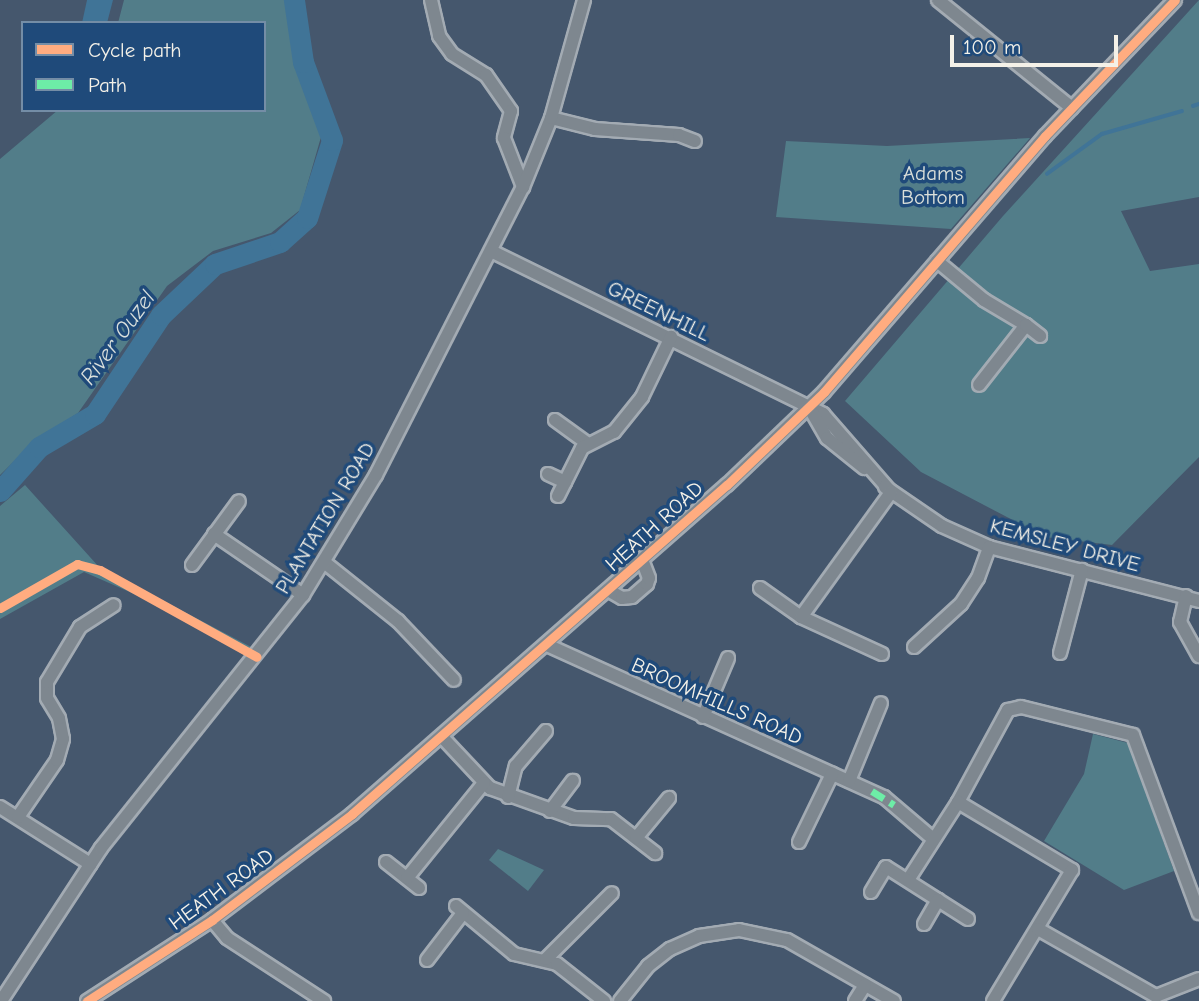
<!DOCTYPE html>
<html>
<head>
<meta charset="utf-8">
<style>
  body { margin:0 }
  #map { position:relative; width:1199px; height:1001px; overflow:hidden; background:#45576d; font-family:"Comic Neue",sans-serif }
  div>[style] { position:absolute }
  .green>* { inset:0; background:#527d89 }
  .water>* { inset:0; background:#407497 }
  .stream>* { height:3.5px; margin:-1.75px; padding:0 1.75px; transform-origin:1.75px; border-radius:1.75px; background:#407497 }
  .river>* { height:21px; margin:-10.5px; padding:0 10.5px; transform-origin:10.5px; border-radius:10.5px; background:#407497 }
  .roads { filter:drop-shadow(2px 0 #a3abb3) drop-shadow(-2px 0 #a3abb3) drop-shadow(0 2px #a3abb3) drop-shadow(0 -2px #a3abb3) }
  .minor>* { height:12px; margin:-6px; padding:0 6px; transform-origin:6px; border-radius:6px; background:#7e878f }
  .quiet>* { height:7px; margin-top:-3.5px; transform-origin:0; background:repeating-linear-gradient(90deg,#6deda7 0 14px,transparent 0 21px) }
  .cycleway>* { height:9px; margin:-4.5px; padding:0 4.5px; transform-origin:4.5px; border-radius:4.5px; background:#ffac80 }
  span { translate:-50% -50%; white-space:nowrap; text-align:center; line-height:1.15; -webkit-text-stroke:7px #1f4a7a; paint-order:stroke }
  .park-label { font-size:21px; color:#dce0da }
  .street-label { font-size:21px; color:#f4f1e8 }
  .water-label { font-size:23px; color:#d9dfdc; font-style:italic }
  .legend { position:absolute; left:21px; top:21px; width:245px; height:91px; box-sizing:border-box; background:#1f4a7a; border:2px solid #748da6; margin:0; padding:9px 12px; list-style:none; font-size:21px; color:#f4f1e8 }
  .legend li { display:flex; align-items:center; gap:14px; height:35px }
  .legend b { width:35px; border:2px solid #748da6 }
  .scale { position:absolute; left:950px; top:35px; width:168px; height:32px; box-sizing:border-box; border:4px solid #f4f1e8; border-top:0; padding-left:9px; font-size:21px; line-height:24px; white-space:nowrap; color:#f4f1e8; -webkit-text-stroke:5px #1f4a7a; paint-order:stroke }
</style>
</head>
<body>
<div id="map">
  <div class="green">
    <div style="clip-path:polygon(124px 0,288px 0,297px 61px,321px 137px,300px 210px,271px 233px,213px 251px,167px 286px,78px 413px,35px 441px,0 475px,0 159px,58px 110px,264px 110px,264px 23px,118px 23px)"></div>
    <div style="clip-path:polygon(1199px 0,1199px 197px,1121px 211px,1150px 271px,1199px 264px,1199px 457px,1112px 545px,1045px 537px,921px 472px,845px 401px,1003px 216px)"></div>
    <div style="clip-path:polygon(1030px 138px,951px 229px,776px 217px,786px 141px,887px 146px)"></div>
    <div style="clip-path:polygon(25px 485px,99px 567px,253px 648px,247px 655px,173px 611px,84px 572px,0 619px,0 506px)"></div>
    <div style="clip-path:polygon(1093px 734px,1128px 743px,1174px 871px,1124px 890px,1044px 841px,1084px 774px)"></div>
    <div style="clip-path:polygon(498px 849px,544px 870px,528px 891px,489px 860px)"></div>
  </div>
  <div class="water">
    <div style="clip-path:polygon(87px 0,113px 0,107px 23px,82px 23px)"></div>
  </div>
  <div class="stream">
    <div style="left:1193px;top:106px;width:6px;rotate:-18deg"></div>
    <div style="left:1047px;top:174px;width:68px;rotate:-36deg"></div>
    <div style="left:1102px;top:134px;width:83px;rotate:-16deg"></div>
  </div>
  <div class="river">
    <div style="left:0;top:491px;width:59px;rotate:-48.4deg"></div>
    <div style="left:39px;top:447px;width:65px;rotate:-30.5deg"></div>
    <div style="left:95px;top:414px;width:119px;rotate:-56.3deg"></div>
    <div style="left:161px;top:315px;width:74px;rotate:-43.4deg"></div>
    <div style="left:215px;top:264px;width:69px;rotate:-18.7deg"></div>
    <div style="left:280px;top:242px;width:36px;rotate:-42deg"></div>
    <div style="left:307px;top:218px;width:82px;rotate:-72.2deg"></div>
    <div style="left:332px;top:140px;width:83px;rotate:-110.4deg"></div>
    <div style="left:303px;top:62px;width:63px;rotate:-98.3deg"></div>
  </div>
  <div class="roads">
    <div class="minor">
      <div style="left:431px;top:0;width:37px;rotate:77deg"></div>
      <div style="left:439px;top:36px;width:22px;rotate:54deg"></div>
      <div style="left:452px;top:54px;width:40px;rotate:32deg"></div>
      <div style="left:486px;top:75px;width:44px;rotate:55.2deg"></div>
      <div style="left:511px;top:111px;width:28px;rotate:105deg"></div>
      <div style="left:504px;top:138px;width:53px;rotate:68.8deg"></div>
      <div style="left:938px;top:0;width:172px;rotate:38.9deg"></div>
      <div style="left:551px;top:118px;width:45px;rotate:14deg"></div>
      <div style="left:595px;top:129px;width:84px;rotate:4.1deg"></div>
      <div style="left:679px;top:135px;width:17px;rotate:21deg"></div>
      <div style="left:491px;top:251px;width:370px;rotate:26.1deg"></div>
      <div style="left:823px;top:414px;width:103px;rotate:48.9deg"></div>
      <div style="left:937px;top:261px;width:61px;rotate:39.7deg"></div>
      <div style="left:984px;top:300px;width:49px;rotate:30.8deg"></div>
      <div style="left:1026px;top:325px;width:76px;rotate:128.1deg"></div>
      <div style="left:1026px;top:325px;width:18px;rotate:38deg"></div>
      <div style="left:809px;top:407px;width:36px;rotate:60deg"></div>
      <div style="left:827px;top:438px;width:48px;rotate:39deg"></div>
      <div style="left:555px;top:420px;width:39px;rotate:36deg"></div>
      <div style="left:548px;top:474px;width:19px;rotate:25deg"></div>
      <div style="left:885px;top:487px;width:69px;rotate:34.4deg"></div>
      <div style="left:942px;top:526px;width:51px;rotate:24.1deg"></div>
      <div style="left:989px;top:547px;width:217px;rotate:14.4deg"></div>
      <div style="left:558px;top:496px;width:54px;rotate:-63.4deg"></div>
      <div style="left:582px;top:448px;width:36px;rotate:-27deg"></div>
      <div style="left:614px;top:432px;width:45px;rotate:-51.3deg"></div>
      <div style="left:642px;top:397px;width:67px;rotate:-64.2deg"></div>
      <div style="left:214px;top:534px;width:108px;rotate:34.4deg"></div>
      <div style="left:324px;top:562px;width:95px;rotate:38.6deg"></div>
      <div style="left:398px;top:621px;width:81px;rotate:46.5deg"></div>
      <div style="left:192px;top:565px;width:79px;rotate:-53.7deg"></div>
      <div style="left:760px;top:588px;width:50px;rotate:35.3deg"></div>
      <div style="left:608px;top:590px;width:16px;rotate:30deg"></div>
      <div style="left:622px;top:598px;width:10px;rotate:-6deg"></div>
      <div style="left:632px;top:597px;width:20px;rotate:-41deg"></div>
      <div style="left:647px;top:584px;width:6px;rotate:-72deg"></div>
      <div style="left:649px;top:578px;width:19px;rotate:-111deg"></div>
      <div style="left:1186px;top:596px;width:27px;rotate:103deg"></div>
      <div style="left:1180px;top:622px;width:39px;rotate:61deg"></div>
      <div style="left:547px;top:645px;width:370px;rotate:24.3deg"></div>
      <div style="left:884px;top:797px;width:63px;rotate:40.5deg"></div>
      <div style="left:914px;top:647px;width:64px;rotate:-42.5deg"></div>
      <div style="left:961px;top:604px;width:31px;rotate:-57deg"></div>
      <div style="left:978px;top:578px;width:33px;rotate:-70deg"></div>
      <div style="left:1060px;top:653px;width:86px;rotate:-75.2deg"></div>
      <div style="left:882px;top:654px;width:89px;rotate:-155.4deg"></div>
      <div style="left:801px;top:617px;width:154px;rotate:-54.2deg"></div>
      <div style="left:703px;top:717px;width:64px;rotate:-67deg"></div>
      <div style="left:443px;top:738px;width:69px;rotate:46.8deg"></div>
      <div style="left:490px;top:788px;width:89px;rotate:19.7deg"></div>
      <div style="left:574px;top:818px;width:37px;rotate:2deg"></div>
      <div style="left:611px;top:819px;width:56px;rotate:37.7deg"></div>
      <div style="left:849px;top:781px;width:84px;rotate:-67.7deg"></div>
      <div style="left:508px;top:797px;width:32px;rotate:-76deg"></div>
      <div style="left:516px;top:766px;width:46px;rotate:-49.4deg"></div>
      <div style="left:958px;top:802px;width:105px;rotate:-61.5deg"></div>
      <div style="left:1008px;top:710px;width:13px;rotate:-13deg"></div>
      <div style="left:1021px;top:707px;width:115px;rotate:14deg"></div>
      <div style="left:1133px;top:735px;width:190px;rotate:69.7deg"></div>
      <div style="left:0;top:807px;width:107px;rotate:32.3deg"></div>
      <div style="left:550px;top:811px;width:38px;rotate:-53deg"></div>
      <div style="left:18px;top:817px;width:69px;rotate:-55.6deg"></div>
      <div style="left:57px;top:760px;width:22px;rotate:-74deg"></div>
      <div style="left:63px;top:739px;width:21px;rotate:-101deg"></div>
      <div style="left:59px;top:718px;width:23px;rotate:-121deg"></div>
      <div style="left:47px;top:698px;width:16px;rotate:-90deg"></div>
      <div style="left:47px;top:682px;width:64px;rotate:-59deg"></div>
      <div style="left:80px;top:627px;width:40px;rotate:-32.9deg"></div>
      <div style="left:636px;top:838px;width:52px;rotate:-50.5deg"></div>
      <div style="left:799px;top:842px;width:76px;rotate:-64.1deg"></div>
      <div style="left:386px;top:862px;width:42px;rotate:38.2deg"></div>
      <div style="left:407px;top:878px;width:122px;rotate:-51deg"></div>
      <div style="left:908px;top:880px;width:93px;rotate:-57.3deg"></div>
      <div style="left:958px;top:802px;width:133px;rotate:30.8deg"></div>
      <div style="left:1072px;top:870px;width:153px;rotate:121.1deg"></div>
      <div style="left:871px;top:892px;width:29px;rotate:-59deg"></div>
      <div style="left:886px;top:867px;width:97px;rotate:32.4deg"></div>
      <div style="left:456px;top:906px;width:75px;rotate:39.6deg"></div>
      <div style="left:514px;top:954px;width:44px;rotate:13.1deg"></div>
      <div style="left:557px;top:964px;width:60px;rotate:38.2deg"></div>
      <div style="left:212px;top:920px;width:23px;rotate:50deg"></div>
      <div style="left:227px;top:938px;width:116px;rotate:33deg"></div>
      <div style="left:924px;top:924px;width:28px;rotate:-60deg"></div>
      <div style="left:1038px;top:929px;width:136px;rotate:29.6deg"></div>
      <div style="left:1156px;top:996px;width:46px;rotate:-21.6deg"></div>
      <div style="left:546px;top:959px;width:93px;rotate:-45deg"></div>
      <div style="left:427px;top:960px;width:59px;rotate:-52.5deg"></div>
      <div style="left:1px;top:1001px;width:183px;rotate:-56.8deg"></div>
      <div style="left:101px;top:848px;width:324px;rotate:-51.4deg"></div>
      <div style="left:303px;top:595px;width:140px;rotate:-58.7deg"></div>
      <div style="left:376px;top:475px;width:323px;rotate:-63deg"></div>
      <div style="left:523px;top:187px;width:74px;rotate:-67.9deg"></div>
      <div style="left:551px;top:118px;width:123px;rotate:-74.4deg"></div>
      <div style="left:87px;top:1001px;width:149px;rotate:-32.9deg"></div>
      <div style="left:212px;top:920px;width:176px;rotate:-37.1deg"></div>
      <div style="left:352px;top:814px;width:499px;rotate:-41.3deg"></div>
      <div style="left:727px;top:485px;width:134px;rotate:-43.8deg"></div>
      <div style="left:824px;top:392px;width:338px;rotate:-49.2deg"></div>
      <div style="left:1045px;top:136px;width:188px;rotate:-46.3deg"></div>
      <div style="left:620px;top:1001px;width:45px;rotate:-51.3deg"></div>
      <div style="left:648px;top:966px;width:28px;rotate:-38deg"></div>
      <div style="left:670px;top:949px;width:32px;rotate:-24deg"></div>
      <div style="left:699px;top:936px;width:40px;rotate:-8.5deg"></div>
      <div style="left:739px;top:930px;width:49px;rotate:11.8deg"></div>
      <div style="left:787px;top:940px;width:123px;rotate:29.7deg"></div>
      <div style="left:855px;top:1001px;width:19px;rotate:-58deg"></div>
    </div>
  </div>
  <div class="quiet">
    <div style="left:872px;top:791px;width:26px;rotate:32deg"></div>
  </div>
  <div class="cycleway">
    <div style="left:0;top:608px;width:89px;rotate:-29.7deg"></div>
    <div style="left:77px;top:564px;width:24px;rotate:15deg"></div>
    <div style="left:100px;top:570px;width:179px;rotate:29deg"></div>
    <div style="left:87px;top:1001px;width:149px;rotate:-32.9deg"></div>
    <div style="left:212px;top:920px;width:176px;rotate:-37.1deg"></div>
    <div style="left:352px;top:814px;width:499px;rotate:-41.3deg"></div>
    <div style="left:727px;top:485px;width:134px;rotate:-43.8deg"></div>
    <div style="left:824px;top:392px;width:338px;rotate:-49.2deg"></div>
    <div style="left:1045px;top:136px;width:188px;rotate:-46.3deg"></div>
  </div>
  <div class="park-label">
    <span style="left:933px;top:185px">Adams<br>Bottom</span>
  </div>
  <div class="street-label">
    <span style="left:659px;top:311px;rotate:26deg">GREENHILL</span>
    <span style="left:325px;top:518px;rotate:-59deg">PLANTATION ROAD</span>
    <span style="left:654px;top:526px;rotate:-42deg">HEATH ROAD</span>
    <span style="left:1065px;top:545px;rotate:15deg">KEMSLEY DRIVE</span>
    <span style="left:717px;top:701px;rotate:24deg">BROOMHILLS ROAD</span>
    <span style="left:221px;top:889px;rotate:-36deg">HEATH ROAD</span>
  </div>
  <div class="water-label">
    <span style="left:118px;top:338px;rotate:-54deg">River Ouzel</span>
  </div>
  <ul class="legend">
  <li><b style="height:9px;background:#ffac80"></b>Cycle path</li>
  <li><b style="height:9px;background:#6deda7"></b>Path</li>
  </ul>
  <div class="scale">100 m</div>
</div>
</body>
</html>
